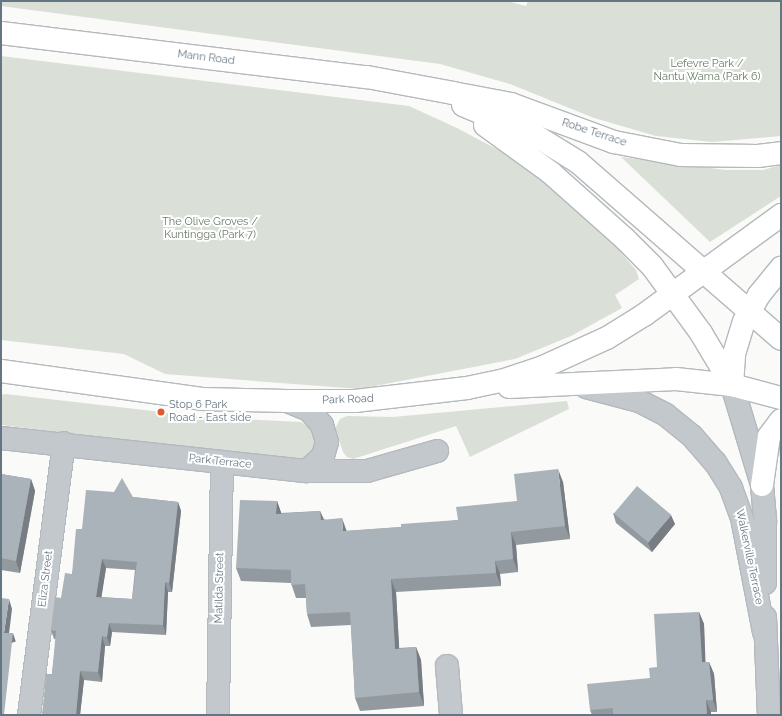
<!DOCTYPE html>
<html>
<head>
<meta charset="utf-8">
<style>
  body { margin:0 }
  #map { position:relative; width:782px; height:716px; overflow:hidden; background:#fafaf8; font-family:Raleway,sans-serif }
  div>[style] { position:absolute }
  .green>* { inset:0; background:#dadfd7 }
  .roads { filter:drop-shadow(1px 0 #b4b9bd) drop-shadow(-1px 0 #b4b9bd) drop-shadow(0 1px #b4b9bd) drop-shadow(0 -1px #b4b9bd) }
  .minor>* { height:22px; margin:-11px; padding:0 11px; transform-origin:11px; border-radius:11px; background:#c3c8cc }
  .highway>* { height:22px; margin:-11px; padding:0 11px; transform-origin:11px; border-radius:11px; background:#fff }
  .wall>* { inset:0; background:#929a9f }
  .shaded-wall>* { inset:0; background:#777d82; transform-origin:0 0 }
  .building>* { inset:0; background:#aab3b9; transform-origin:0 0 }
  .dots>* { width:11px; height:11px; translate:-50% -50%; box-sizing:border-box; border:2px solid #fff; border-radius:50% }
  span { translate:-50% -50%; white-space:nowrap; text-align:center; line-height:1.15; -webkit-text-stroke:4px #fff; paint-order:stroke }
  .street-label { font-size:11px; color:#657683 }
  .park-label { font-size:11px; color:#687a64 }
  .poi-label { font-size:11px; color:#657683 }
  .left { translate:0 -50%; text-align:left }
  .frame { position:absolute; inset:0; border:2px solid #657683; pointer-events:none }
</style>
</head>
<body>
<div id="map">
  <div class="green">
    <div style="clip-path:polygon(1px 1px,507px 1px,526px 6px,528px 1px,781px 1px,781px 136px,712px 142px,656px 136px,594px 118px,510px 84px,440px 64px,1px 6px)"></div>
    <div style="clip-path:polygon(1px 56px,409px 106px,457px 128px,502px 152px,545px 183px,616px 247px,636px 270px,639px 279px,615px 295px,622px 308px,571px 336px,515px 359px,359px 389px,165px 374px,124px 354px,1px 340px)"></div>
    <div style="clip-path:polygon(621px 157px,726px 170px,763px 170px,781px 165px,781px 196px,710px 242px)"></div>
    <div style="clip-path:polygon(5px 394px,214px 418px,301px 422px,320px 435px,315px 455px,299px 462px,1px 425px,1px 395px)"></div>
    <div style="clip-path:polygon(567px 401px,569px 409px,470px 457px,456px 426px,353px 459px,347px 457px,343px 452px,335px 429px,340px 419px,347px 416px,393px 417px)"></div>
  </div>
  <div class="roads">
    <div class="minor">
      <div style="left:732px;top:385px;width:104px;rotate:73.3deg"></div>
      <div style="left:762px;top:485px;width:37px;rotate:85deg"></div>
      <div style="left:765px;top:522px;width:61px;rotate:90deg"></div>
      <div style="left:586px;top:387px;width:55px;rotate:14.8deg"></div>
      <div style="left:639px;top:401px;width:30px;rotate:27deg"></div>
      <div style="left:666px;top:415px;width:33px;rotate:39deg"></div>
      <div style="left:692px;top:436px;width:35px;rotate:49deg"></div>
      <div style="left:715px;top:462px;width:31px;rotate:58deg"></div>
      <div style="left:731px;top:488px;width:32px;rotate:70deg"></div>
      <div style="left:742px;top:518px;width:116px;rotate:79.1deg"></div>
      <div style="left:287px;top:401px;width:24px;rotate:22deg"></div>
      <div style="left:309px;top:410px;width:20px;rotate:49deg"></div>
      <div style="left:322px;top:425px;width:18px;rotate:74deg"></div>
      <div style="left:327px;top:442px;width:15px;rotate:106deg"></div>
      <div style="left:323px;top:456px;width:22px;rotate:137deg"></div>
      <div style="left:1px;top:438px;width:308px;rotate:6.2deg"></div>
      <div style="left:307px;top:471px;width:60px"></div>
      <div style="left:367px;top:471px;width:73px;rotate:-15.9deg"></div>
      <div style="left:765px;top:617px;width:98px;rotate:87.7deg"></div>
      <div style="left:447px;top:666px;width:49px;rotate:85.3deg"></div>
      <div style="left:29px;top:715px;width:274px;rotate:-82.7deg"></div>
      <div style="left:218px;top:715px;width:253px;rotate:-89.1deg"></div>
    </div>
    <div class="highway">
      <div style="left:1px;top:33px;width:369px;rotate:6.9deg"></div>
      <div style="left:367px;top:77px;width:87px;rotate:10.5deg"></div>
      <div style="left:453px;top:93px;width:59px;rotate:10.7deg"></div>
      <div style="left:511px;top:104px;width:110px;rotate:20.3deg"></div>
      <div style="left:614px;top:142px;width:68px;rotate:11deg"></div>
      <div style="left:681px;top:155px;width:77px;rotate:0.7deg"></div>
      <div style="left:758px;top:156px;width:23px;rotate:-7deg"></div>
      <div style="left:463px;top:105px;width:79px;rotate:23deg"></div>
      <div style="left:536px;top:136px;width:49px;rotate:31.8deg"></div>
      <div style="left:578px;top:162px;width:269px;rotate:41.1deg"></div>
      <div style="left:485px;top:125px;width:82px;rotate:36deg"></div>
      <div style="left:551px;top:173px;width:99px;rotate:41.7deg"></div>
      <div style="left:625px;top:239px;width:38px;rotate:45deg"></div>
      <div style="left:652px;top:266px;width:83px;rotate:53.8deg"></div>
      <div style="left:701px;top:333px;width:61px;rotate:59.2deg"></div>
      <div style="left:1px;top:371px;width:203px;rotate:7.9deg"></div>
      <div style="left:202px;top:399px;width:85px;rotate:1.3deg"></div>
      <div style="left:287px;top:401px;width:68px"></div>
      <div style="left:355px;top:401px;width:113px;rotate:-6.6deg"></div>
      <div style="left:467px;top:388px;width:35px;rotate:-12deg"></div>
      <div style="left:501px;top:381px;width:44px;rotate:-18.4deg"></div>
      <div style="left:543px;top:367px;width:70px;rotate:-24.4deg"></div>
      <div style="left:607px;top:338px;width:44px;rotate:-31.9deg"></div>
      <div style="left:644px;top:315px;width:170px;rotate:-36.1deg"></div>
      <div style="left:732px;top:385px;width:31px;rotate:-86deg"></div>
      <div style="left:734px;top:354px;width:34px;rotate:-73deg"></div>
      <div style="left:744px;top:322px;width:31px;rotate:-61deg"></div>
      <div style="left:759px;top:295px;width:35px;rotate:-51deg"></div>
      <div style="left:509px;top:387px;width:167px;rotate:-2.7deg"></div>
      <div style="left:676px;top:379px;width:56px;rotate:6.1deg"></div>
      <div style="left:732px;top:385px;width:51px;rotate:14.9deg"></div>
      <div style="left:762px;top:485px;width:49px;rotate:-81.9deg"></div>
      <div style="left:769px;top:436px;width:20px;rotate:-53deg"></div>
    </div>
  </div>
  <div class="wall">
    <div style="clip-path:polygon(1px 474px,31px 479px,35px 491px,20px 573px,1px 570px)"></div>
    <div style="clip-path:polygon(563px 482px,570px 539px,516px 545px,518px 572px,500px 574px,501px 586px,396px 592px,399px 648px,416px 647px,421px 660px,424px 706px,360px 711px,355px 698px,351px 625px,311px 627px,307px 614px,306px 598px,296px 598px,291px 583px,241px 581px,236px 568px,277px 501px,281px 513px,320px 511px,324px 519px,347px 531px,401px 527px,458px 520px,517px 501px)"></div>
    <div style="clip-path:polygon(evenodd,133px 497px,178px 502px,181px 511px,172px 592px,168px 592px,166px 635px,112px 632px,110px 646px,105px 646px,102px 682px,84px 680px,80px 715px,42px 715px,52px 674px,56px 639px,54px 639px,51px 630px,61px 598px,72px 574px,82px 529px,133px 497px,106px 568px,135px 570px,132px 599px,101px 597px,106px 568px)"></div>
    <div style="clip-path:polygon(613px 513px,675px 524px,652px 552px,616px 523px)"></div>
    <div style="clip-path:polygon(699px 612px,704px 624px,705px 662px,709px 662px,714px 674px,717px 712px,711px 712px,711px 715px,592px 715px,590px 710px,650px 678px,657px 667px)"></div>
  </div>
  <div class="shaded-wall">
    <div style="clip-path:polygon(558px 469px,563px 482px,570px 539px,565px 526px)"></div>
    <div style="clip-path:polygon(31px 479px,35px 491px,20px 573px,16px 561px)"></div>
    <div style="clip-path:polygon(277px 501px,282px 515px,276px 514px)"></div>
    <div style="clip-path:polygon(178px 502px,181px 511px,172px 592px,169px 583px)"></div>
    <div style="clip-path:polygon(320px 511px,325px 524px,321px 520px)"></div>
    <div style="clip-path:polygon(671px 515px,675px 524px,652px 552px,648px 543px)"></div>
    <div style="clip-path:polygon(342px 518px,347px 532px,343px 531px)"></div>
    <div style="clip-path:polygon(511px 532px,516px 545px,518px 572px,513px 559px)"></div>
    <div style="clip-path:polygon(102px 559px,106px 568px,100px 607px,96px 597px)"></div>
    <div style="clip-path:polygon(495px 561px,500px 574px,501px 586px,496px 573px)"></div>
    <div style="clip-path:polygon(391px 579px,396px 592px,400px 662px,395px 649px)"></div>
    <div style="clip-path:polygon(165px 582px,168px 592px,166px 635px,163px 625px)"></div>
    <div style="clip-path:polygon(9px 599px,12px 609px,8px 642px,4px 633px)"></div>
    <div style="clip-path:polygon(699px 612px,704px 624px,706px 674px,702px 662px)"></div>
    <div style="clip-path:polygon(109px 623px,112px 632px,110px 646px,107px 637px)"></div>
    <div style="left:13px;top:633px;width:9px;height:82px;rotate:72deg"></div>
    <div style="clip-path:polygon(102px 636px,105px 646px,102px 682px,98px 672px)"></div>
    <div style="clip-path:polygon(416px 647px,421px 660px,424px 706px,419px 692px)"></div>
    <div style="clip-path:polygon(709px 662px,714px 674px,717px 712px,713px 700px)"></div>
    <div style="clip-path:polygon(80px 671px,84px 680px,80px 715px,76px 715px)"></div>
    <div style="clip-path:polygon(706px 700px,711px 712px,711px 715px,707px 715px)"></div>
  </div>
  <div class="building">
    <div style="clip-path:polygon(781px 445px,781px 470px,779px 446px)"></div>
    <div style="clip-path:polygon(558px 469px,565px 526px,511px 532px,513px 559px,495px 561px,496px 573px,391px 579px,395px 649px,416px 647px,419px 692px,355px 698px,350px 612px,307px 614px,305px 584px,291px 585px,291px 570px,236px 568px,240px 500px,277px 501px,276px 514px,320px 511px,321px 520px,342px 518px,343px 531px,401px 527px,401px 524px,458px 520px,456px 507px,517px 501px,514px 474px)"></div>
    <div style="clip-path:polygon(1px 474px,31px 479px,16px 561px,1px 558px)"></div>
    <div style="clip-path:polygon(evenodd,122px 478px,133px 497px,178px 502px,169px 583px,165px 582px,163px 625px,109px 623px,107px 637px,102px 636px,98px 672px,80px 671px,76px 715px,42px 715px,46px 674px,52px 674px,56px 631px,51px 630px,55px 597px,61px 598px,65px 573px,72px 574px,76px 529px,82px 529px,86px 490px,114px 492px,122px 478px,102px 559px,137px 562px,132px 599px,96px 597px,102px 559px)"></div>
    <div style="left:637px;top:486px;width:45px;height:36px;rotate:40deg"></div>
    <div style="clip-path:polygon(1px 598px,9px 599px,4px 633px,13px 633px,4px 715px,1px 715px)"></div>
    <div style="clip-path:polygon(699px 612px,702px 662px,709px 662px,713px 700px,706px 700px,707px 715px,613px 715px,613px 708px,590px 710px,587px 684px,650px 678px,649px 668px,657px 667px,654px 614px)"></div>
  </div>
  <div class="dots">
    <div style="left:161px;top:412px;background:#e4572e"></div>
  </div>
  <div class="street-label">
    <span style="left:206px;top:58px;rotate:7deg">Mann Road</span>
    <span style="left:594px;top:133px;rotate:18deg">Robe Terrace</span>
    <span style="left:348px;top:400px;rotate:-2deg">Park Road</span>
    <span style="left:220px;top:462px;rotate:6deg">Park Terrace</span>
    <span style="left:749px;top:557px;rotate:78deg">Walkerville Terrace</span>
    <span style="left:46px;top:579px;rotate:-83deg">Eliza Street</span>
    <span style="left:220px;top:588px;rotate:-89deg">Matilda Street</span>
  </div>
  <div class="park-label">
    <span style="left:707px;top:71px">Lefevre Park /<br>Nantu Wama (Park 6)</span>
    <span style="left:210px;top:229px">The Olive Groves /<br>Kuntingga (Park 7)</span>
  </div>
  <div class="poi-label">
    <span class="left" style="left:169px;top:412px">Stop 6 Park<br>Road - East side</span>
  </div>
  <div class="frame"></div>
</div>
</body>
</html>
